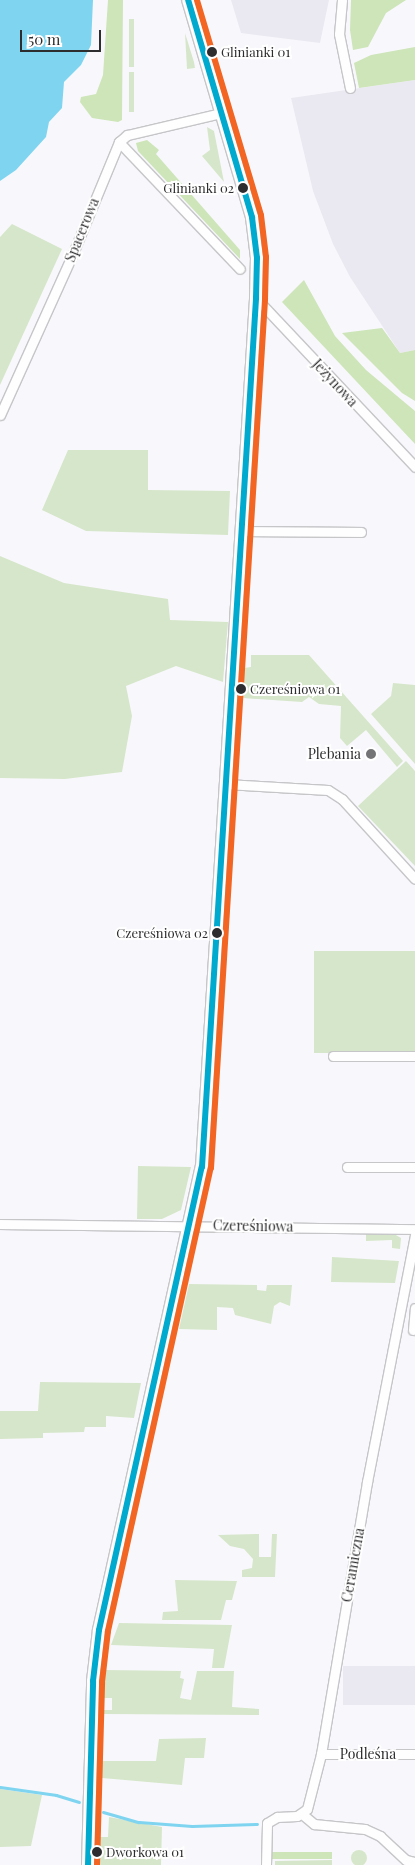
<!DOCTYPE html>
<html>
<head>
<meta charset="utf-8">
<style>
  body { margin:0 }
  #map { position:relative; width:415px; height:1865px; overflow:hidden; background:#f8f8fc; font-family:"Playfair Display",serif }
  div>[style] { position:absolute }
  .built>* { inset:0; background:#eae9f2; transform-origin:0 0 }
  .green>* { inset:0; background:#d6e6ca; transform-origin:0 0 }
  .round { border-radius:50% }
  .forest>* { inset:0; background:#cde5b9; transform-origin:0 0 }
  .water>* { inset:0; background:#7fd4f0 }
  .stream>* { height:3px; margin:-1.5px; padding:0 1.5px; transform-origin:1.5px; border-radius:1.5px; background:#7fd4f0 }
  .roads { filter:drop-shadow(1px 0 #c6c6c9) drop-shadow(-1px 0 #c6c6c9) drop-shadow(0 1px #c6c6c9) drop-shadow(0 -1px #c6c6c9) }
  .street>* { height:9px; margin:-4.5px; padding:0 4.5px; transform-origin:4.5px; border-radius:4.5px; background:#fefeff }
  .secondary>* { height:12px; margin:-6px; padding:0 6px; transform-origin:6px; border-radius:6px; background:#fefeff }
  .bus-1>* { height:6px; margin:-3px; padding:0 3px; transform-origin:3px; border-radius:3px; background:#00a9ce }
  .bus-2>* { height:6px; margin:-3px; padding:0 3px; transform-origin:3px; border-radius:3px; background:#f26522 }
  .dots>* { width:14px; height:14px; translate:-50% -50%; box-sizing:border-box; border:2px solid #fff; border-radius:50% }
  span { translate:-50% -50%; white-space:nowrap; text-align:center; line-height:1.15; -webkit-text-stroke:4px #fff; paint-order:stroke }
  .bus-label { font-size:13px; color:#2d2d2f }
  .left { translate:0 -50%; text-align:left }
  .right { translate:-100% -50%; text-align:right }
  .street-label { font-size:14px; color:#2d2d2f }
  .poi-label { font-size:14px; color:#2d2d2f }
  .scale { position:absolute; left:20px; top:30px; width:81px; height:22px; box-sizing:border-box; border:2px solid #2d2d2f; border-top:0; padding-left:6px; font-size:15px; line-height:18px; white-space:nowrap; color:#2d2d2f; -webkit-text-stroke:4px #fff; paint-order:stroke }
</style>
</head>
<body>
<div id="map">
  <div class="built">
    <div style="clip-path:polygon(231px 0,329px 0,320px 43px,241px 33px)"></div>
    <div style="clip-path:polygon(415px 80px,415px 350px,400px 353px,350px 277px,333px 244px,313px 191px,291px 98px)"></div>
    <div style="left:343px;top:1666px;width:72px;height:39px"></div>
  </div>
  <div class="green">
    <div style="left:129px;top:19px;width:5px;height:48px"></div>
    <div style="clip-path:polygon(185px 33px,194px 62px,195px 68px,187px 69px)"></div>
    <div style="left:129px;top:72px;width:5px;height:40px"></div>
    <div style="clip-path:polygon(207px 127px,214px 131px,224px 182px,202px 156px,210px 150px)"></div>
    <div style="clip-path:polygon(12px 224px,62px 249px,0 385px,0 237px)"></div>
    <div style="clip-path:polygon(68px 450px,148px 450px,148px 490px,230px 491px,228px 535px,86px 531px,42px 510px)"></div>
    <div style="clip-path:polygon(0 556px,64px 583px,168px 599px,170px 620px,228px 622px,223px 682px,176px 666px,126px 686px,132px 716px,122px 772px,65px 779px,0 778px)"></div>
    <div style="clip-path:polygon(251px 655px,309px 655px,403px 761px,397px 767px,366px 730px,347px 746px,340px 738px,341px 706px,319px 704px,309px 697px,302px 702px,243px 698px,244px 668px,251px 667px)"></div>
    <div style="clip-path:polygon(393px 683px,415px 685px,415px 764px,371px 714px,391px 696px)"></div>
    <div style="clip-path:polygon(406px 761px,415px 771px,415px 866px,358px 806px)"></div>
    <div style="left:415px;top:951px;width:102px;height:101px;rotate:90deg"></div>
    <div style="clip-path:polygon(138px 1166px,191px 1167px,181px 1210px,162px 1219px,137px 1219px)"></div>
    <div style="clip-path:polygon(366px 1233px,394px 1234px,401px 1238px,400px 1249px,392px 1248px,392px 1240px,366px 1241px)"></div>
    <div style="clip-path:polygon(332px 1257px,399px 1261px,395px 1283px,331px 1282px)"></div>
    <div style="clip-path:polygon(189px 1284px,257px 1285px,257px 1290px,266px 1291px,267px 1285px,292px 1285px,290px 1306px,280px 1302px,274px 1306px,271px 1324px,235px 1315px,233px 1308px,217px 1307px,217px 1330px,179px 1329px)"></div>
    <div style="clip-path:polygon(40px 1382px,141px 1383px,134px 1418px,106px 1416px,106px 1427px,85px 1427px,84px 1432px,43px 1433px,43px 1438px,0 1439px,0 1411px,38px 1411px)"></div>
    <div style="clip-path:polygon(259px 1534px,259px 1557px,271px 1557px,272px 1534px,277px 1534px,275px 1577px,242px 1577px,242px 1570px,252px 1568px,253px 1559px,244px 1549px,230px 1546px,218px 1535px)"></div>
    <div style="clip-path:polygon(175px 1580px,237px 1581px,232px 1600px,226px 1600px,221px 1620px,162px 1620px,163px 1612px,178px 1611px)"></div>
    <div style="clip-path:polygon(119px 1623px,232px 1625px,224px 1668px,212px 1668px,214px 1649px,111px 1645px)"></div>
    <div style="clip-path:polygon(105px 1670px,181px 1671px,180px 1678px,184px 1679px,180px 1698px,191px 1700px,197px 1671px,234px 1671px,232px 1707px,259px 1709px,259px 1715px,103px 1714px,103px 1710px,112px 1710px,112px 1698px,104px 1698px)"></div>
    <div style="clip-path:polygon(206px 1738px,204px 1758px,185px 1758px,182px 1785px,102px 1778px,102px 1761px,156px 1761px,159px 1739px)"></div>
    <div style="clip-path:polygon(0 1789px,42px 1795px,31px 1846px,0 1847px)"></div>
    <div style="clip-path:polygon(109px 1817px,162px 1827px,161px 1865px,98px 1865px,99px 1837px,108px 1837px)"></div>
    <div class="round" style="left:351px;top:1850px;width:16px;height:16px"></div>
    <div style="clip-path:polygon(332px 1860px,332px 1865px,275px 1865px,275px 1861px)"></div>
  </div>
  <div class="forest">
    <div style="clip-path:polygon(108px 0,123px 0,122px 120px,118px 122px,92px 118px,80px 102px,81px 97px,96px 94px,103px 75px)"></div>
    <div style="clip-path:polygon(351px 0,406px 0,386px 13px,368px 47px,353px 50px,350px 30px)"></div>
    <div style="clip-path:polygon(415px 47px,415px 80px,359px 88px,354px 63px,371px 55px)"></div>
    <div style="clip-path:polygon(147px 140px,159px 150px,156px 154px,240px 250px,240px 259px,138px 151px,136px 143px)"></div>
    <div style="clip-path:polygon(304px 280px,335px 336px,366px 370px,415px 411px,415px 444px,282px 302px)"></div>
    <div style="clip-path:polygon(382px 328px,400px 353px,415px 350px,415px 401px,402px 393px,342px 333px)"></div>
    <div style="left:332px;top:1852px;width:7px;height:60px;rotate:90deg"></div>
  </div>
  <div class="water">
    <div style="clip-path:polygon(0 0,93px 0,91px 45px,81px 65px,64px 82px,62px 108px,49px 122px,46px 137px,16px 170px,0 181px)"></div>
  </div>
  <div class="stream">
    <div style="left:0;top:1787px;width:57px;rotate:8.1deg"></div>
    <div style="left:56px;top:1795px;width:24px;rotate:17deg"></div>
    <div style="left:103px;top:1812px;width:37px;rotate:16deg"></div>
    <div style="left:139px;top:1822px;width:53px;rotate:4.3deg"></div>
    <div style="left:192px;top:1826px;width:65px;rotate:-1.8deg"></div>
  </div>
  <div class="roads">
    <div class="street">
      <div style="left:342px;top:0;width:34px;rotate:95deg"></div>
      <div style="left:339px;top:34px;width:55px;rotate:78.5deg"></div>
      <div style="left:119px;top:142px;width:175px;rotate:46.4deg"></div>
      <div style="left:256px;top:298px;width:232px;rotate:46.7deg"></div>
      <div style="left:0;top:415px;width:172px;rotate:-65.7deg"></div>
      <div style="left:71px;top:258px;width:126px;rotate:-67.5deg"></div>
      <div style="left:119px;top:142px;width:11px;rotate:-41deg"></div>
      <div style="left:127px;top:135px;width:97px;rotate:-13.2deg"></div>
      <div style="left:242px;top:531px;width:119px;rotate:0.5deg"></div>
      <div style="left:226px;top:784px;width:102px;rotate:3.4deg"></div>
      <div style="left:328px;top:790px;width:17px;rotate:33deg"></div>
      <div style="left:342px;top:799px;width:108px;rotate:47.6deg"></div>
      <div style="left:333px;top:1056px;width:82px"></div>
      <div style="left:347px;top:1167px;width:68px"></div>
      <div style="left:0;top:1224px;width:415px;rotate:0.7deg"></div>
      <div style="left:413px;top:1330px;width:22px;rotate:-85deg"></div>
      <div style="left:321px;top:1754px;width:94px"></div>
      <div style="left:302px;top:1814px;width:16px;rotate:40deg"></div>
      <div style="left:314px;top:1824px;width:51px;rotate:5.6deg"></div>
      <div style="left:365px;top:1829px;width:17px;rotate:25deg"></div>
      <div style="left:380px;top:1836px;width:35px;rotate:43deg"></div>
      <div style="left:406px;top:1860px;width:9px;rotate:13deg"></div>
      <div style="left:266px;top:1865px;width:42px;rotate:-88.6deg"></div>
      <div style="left:267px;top:1823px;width:12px;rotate:-31deg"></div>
      <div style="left:277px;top:1817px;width:20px;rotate:-3deg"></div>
      <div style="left:297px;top:1816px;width:12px;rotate:-35deg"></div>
      <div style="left:307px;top:1809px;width:57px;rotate:-75.7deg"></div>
      <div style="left:321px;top:1754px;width:276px;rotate:-80.4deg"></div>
      <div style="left:367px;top:1482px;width:252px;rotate:-79deg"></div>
    </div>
    <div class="secondary">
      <div style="left:88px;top:1865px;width:184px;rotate:-88.4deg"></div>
      <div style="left:93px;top:1681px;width:51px;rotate:-83.3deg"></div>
      <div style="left:99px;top:1630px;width:474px;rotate:-77.5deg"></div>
      <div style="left:202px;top:1167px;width:871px;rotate:-86.44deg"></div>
      <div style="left:256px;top:298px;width:40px;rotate:-88.6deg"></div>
      <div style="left:257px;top:258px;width:41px;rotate:-97deg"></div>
      <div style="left:252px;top:217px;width:226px;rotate:-106.4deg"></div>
    </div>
  </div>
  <div class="bus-1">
    <div style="left:88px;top:1865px;width:184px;rotate:-88.4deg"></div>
    <div style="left:93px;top:1681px;width:51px;rotate:-83.3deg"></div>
    <div style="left:99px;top:1630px;width:474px;rotate:-77.5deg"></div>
    <div style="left:202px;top:1167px;width:871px;rotate:-86.44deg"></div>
    <div style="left:256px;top:298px;width:40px;rotate:-88.6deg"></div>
    <div style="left:257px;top:258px;width:41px;rotate:-97deg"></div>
    <div style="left:252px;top:217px;width:226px;rotate:-106.4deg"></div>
  </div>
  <div class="bus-2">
    <div style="left:97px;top:1865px;width:183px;rotate:-88.4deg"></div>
    <div style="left:102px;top:1682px;width:51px;rotate:-83.3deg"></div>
    <div style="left:108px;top:1631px;width:474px;rotate:-77.5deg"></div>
    <div style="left:211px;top:1168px;width:871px;rotate:-86.44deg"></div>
    <div style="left:265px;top:299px;width:42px;rotate:-88.6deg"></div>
    <div style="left:266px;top:257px;width:42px;rotate:-96.8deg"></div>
    <div style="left:261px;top:215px;width:224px;rotate:-106.6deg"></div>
  </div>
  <div class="dots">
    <div style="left:212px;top:52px;background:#2d2d2f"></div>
    <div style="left:243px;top:188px;background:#2d2d2f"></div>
    <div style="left:241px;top:689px;background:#2d2d2f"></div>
    <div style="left:371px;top:754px;background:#747477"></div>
    <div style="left:217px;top:933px;background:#2d2d2f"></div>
    <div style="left:97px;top:1852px;background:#2d2d2f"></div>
  </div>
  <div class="bus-label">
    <span class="left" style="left:221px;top:52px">Glinianki 01</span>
    <span class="right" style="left:234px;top:188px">Glinianki 02</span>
    <span class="left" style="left:250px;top:689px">Czereśniowa 01</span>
    <span class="right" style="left:208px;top:933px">Czereśniowa 02</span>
    <span class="left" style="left:106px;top:1852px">Dworkowa 01</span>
  </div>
  <div class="street-label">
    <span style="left:82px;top:230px;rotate:-68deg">Spacerowa</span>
    <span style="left:335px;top:383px;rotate:47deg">Jeżynowa</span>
    <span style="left:253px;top:1226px;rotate:1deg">Czereśniowa</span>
    <span style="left:353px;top:1565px;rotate:-80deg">Ceramiczna</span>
    <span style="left:368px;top:1754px">Podleśna</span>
  </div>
  <div class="poi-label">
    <span class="right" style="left:361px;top:754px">Plebania</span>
  </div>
  <div class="scale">50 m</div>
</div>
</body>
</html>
